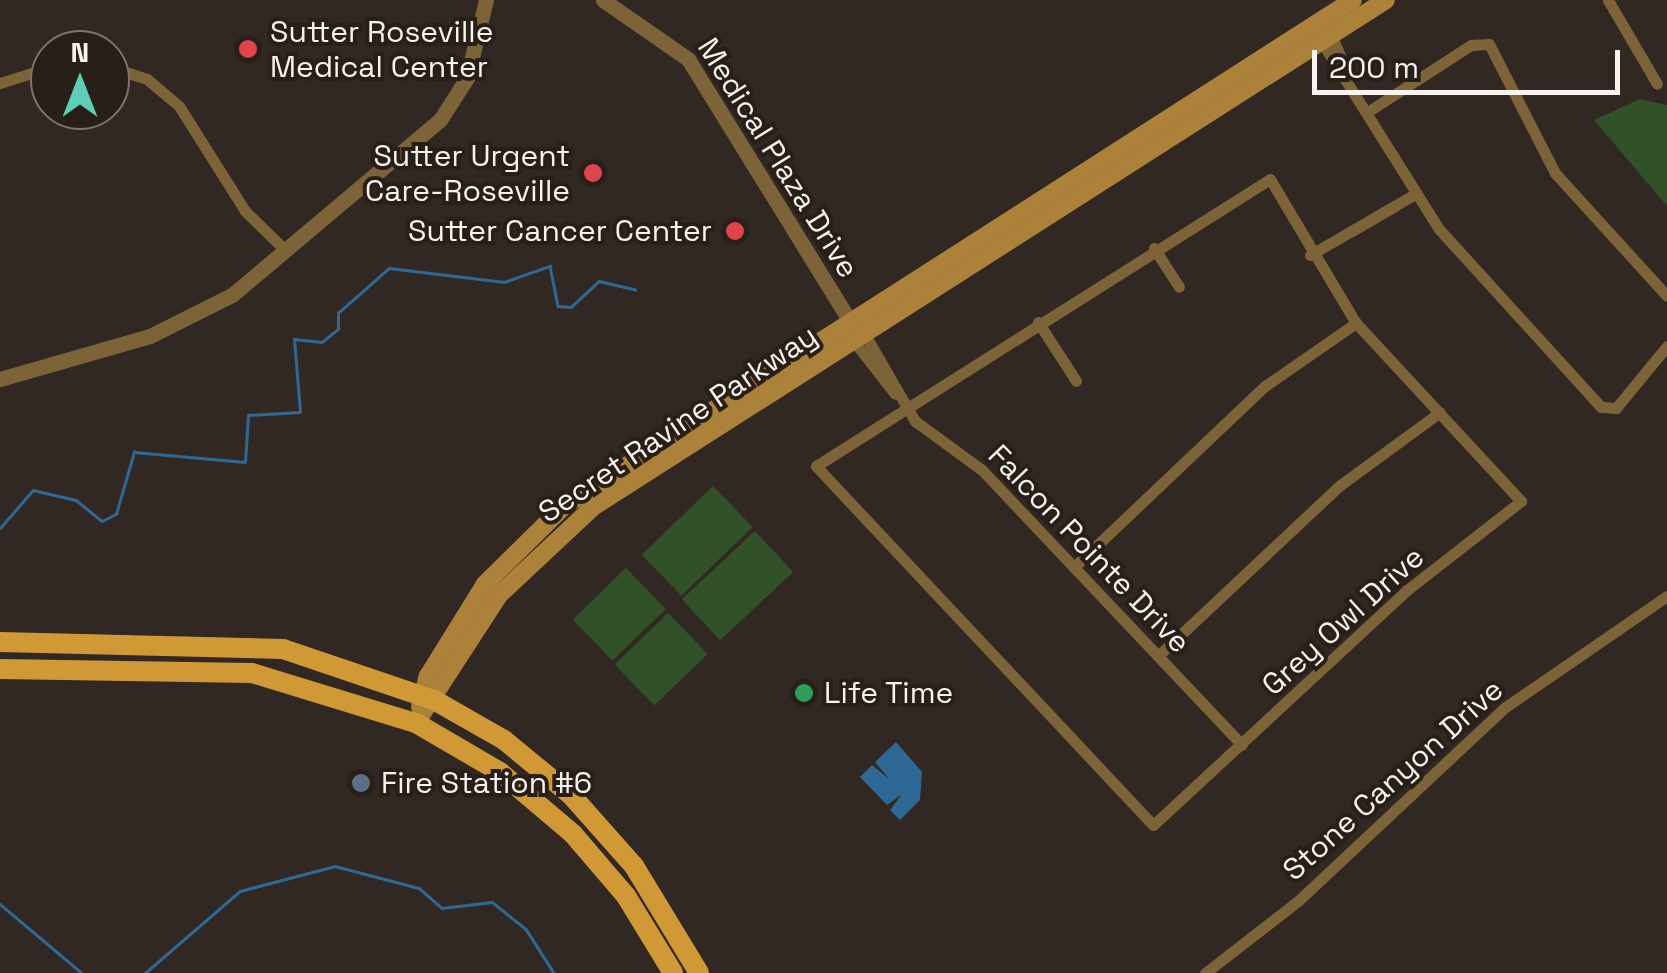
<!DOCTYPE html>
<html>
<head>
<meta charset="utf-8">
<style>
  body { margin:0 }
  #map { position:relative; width:1667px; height:973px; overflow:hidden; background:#322823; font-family:"Space Grotesk",sans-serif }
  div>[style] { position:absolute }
  .green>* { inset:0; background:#315128; transform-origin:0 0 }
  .water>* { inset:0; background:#2e6995 }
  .stream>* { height:2.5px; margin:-1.25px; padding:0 1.25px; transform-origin:1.25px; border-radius:1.25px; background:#2e6995 }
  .minor>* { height:11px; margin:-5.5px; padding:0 5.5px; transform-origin:5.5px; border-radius:5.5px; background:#7d6338 }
  .tertiary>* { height:15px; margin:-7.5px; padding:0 7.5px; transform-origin:7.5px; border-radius:7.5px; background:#7d6338 }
  .secondary>* { height:18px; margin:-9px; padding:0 9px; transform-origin:9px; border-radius:9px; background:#ac8139 }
  .primary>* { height:20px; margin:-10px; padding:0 10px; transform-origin:10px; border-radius:10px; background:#d09935 }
  .dots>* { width:28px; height:28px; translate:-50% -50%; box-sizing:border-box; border:5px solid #281f19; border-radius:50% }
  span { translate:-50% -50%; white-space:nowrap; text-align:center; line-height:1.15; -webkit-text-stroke:8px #281f19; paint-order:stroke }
  .poi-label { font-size:30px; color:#f9f3ef }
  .left { translate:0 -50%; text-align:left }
  .right { translate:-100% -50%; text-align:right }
  .street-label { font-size:30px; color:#f9f3ef }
  .north { position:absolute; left:30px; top:30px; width:100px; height:100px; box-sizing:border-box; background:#281f19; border:2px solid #7c746f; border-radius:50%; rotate:0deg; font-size:28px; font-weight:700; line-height:40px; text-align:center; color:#f9f3ef }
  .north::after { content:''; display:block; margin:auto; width:35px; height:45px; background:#5eceb8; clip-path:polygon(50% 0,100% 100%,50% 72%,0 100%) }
  .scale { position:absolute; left:1312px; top:50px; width:308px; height:45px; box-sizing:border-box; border:5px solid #f9f3ef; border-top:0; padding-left:12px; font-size:30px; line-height:35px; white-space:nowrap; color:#f9f3ef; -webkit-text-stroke:8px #281f19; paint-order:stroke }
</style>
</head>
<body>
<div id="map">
  <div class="green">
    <div style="clip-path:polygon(1640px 99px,1667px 105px,1667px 206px,1594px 120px)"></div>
    <div style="left:713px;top:486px;width:57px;height:99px;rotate:46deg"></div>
    <div style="left:755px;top:531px;width:56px;height:100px;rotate:47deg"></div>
    <div style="left:626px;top:568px;width:57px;height:74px;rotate:46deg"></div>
    <div style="left:668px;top:613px;width:57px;height:74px;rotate:46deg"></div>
  </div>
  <div class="water">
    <div style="clip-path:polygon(896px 742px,922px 772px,920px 800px,900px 820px,890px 810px,902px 794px,887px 805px,860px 777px,872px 765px,889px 779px,875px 762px)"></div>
  </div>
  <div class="stream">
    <div style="left:0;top:528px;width:50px;rotate:-49deg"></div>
    <div style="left:33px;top:490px;width:44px;rotate:13.1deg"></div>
    <div style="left:76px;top:500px;width:33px;rotate:39deg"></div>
    <div style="left:102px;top:521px;width:16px;rotate:-27deg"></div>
    <div style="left:116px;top:514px;width:65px;rotate:-73.8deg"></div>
    <div style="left:134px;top:452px;width:111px;rotate:5.1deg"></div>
    <div style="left:245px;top:462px;width:47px;rotate:-86.3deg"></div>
    <div style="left:248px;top:415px;width:52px;rotate:-3.3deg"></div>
    <div style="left:300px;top:412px;width:73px;rotate:-94.7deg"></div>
    <div style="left:294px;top:339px;width:28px;rotate:6deg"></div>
    <div style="left:322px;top:342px;width:21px;rotate:-39deg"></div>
    <div style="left:338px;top:329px;width:16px;rotate:-90deg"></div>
    <div style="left:338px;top:313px;width:68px;rotate:-41.4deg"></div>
    <div style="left:389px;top:268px;width:116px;rotate:6.9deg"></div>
    <div style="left:504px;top:282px;width:49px;rotate:-19.2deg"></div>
    <div style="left:550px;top:266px;width:41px;rotate:78.7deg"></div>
    <div style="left:558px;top:306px;width:13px;rotate:4deg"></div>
    <div style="left:571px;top:307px;width:38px;rotate:-43deg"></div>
    <div style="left:599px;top:281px;width:37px;rotate:13deg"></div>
    <div style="left:0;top:904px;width:107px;rotate:40.1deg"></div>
    <div style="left:145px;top:973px;width:125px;rotate:-40.8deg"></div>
    <div style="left:240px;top:891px;width:98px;rotate:-14.7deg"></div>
    <div style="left:335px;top:866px;width:87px;rotate:14.7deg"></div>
    <div style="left:419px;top:888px;width:30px;rotate:41deg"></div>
    <div style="left:442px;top:908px;width:50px;rotate:-6.8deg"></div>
    <div style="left:492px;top:902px;width:43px;rotate:38.5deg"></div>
    <div style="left:526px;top:929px;width:52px;rotate:57.5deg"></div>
  </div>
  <div class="minor">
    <div style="left:1608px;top:0;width:97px;rotate:59.7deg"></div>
    <div style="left:1331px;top:35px;width:39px;rotate:66deg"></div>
    <div style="left:1321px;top:41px;width:222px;rotate:57.9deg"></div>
    <div style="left:1439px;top:229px;width:241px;rotate:47.7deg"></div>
    <div style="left:1601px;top:407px;width:15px;rotate:4deg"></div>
    <div style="left:1616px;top:408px;width:80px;rotate:-50.6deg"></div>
    <div style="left:110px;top:67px;width:39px;rotate:18deg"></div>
    <div style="left:147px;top:79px;width:42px;rotate:40.2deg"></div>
    <div style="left:179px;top:106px;width:124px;rotate:57.8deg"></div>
    <div style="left:245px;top:211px;width:52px;rotate:44.2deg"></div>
    <div style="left:0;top:83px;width:52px;rotate:-17.7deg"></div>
    <div style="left:1372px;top:109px;width:118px;rotate:-32.9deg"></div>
    <div style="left:1471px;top:45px;width:18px;rotate:-3deg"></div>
    <div style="left:1489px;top:44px;width:145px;rotate:62.9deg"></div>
    <div style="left:1555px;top:173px;width:166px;rotate:47.7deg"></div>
    <div style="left:1270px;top:179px;width:168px;rotate:59.2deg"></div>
    <div style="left:1356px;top:323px;width:243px;rotate:47.2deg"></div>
    <div style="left:1521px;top:501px;width:145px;rotate:142deg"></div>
    <div style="left:1407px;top:590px;width:346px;rotate:137.2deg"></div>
    <div style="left:1153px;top:825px;width:492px;rotate:-133.2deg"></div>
    <div style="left:816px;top:466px;width:537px;rotate:-32.3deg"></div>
    <div style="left:1350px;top:232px;width:52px;rotate:-30deg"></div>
    <div style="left:1154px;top:248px;width:46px;rotate:57.3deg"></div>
    <div style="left:1310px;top:255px;width:121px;rotate:-30.2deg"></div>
    <div style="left:1038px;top:322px;width:70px;rotate:57.2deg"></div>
    <div style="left:864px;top:333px;width:102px;rotate:59.9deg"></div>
    <div style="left:915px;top:421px;width:83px;rotate:36.2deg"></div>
    <div style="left:982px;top:470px;width:378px;rotate:46.6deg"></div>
    <div style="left:853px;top:340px;width:68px;rotate:52.1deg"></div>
    <div style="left:1074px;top:567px;width:263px;rotate:-43.5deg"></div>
    <div style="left:1265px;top:386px;width:111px;rotate:-34.7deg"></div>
    <div style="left:1158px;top:656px;width:248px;rotate:-43.2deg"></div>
    <div style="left:1339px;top:486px;width:125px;rotate:-36.2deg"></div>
    <div style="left:1205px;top:973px;width:119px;rotate:-37.8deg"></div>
    <div style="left:1299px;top:900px;width:281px;rotate:-43.1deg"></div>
    <div style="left:1504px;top:708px;width:198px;rotate:-34.5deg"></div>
  </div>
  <div class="tertiary">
    <div style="left:603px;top:0;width:103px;rotate:34.8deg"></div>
    <div style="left:688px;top:59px;width:308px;rotate:58.3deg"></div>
    <div style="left:0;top:379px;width:156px;rotate:-16deg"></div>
    <div style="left:150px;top:336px;width:92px;rotate:-26.6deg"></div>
    <div style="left:232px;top:295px;width:272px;rotate:-40.1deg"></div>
    <div style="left:440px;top:120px;width:50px;rotate:-57.3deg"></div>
    <div style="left:467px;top:78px;width:80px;rotate:-76.3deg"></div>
  </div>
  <div class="secondary">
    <div style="left:420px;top:707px;width:32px;rotate:-76deg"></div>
    <div style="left:428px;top:676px;width:108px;rotate:-58.2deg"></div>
    <div style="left:485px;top:584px;width:111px;rotate:-44.6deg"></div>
    <div style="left:564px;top:506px;width:937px;rotate:-32.67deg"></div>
    <div style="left:416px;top:723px;width:153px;rotate:-57deg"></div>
    <div style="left:499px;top:595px;width:129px;rotate:-43.1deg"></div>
    <div style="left:593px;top:507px;width:941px;rotate:-32.59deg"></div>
  </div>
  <div class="primary">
    <div style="left:0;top:642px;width:283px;rotate:1.4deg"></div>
    <div style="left:283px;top:649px;width:159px;rotate:18.7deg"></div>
    <div style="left:434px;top:700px;width:81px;rotate:29.7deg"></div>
    <div style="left:504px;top:740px;width:87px;rotate:39.4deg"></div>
    <div style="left:571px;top:795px;width:95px;rotate:48.4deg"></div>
    <div style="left:634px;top:866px;width:125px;rotate:58.7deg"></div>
    <div style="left:0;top:669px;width:252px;rotate:0.9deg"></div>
    <div style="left:252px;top:673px;width:171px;rotate:17deg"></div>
    <div style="left:416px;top:723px;width:97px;rotate:30.3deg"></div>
    <div style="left:500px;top:772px;width:96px;rotate:40.3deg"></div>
    <div style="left:573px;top:834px;width:82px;rotate:49.5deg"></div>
    <div style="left:626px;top:896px;width:90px;rotate:58.6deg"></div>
  </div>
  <div class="dots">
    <div style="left:248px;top:49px;background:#e0444e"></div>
    <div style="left:593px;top:173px;background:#e0444e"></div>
    <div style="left:735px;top:231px;background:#e0444e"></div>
    <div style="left:804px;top:693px;background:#2e9e5b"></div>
    <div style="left:361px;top:783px;background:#5c6f8a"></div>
  </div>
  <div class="poi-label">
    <span class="left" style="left:270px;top:49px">Sutter Roseville<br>Medical Center</span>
    <span class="right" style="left:570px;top:173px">Sutter Urgent<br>Care-Roseville</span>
    <span class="right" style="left:712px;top:231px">Sutter Cancer Center</span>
    <span class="left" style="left:824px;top:693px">Life Time</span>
    <span class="left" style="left:381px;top:783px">Fire Station #6</span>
  </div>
  <div class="street-label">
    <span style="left:778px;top:158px;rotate:58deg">Medical Plaza Drive</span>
    <span style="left:678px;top:424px;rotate:-34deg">Secret Ravine Parkway</span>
    <span style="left:1089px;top:549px;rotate:46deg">Falcon Pointe Drive</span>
    <span style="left:1343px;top:621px;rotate:-42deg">Grey Owl Drive</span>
    <span style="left:1393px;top:780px;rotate:-42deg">Stone Canyon Drive</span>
  </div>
  <div class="north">N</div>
  <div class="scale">200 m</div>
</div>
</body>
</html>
